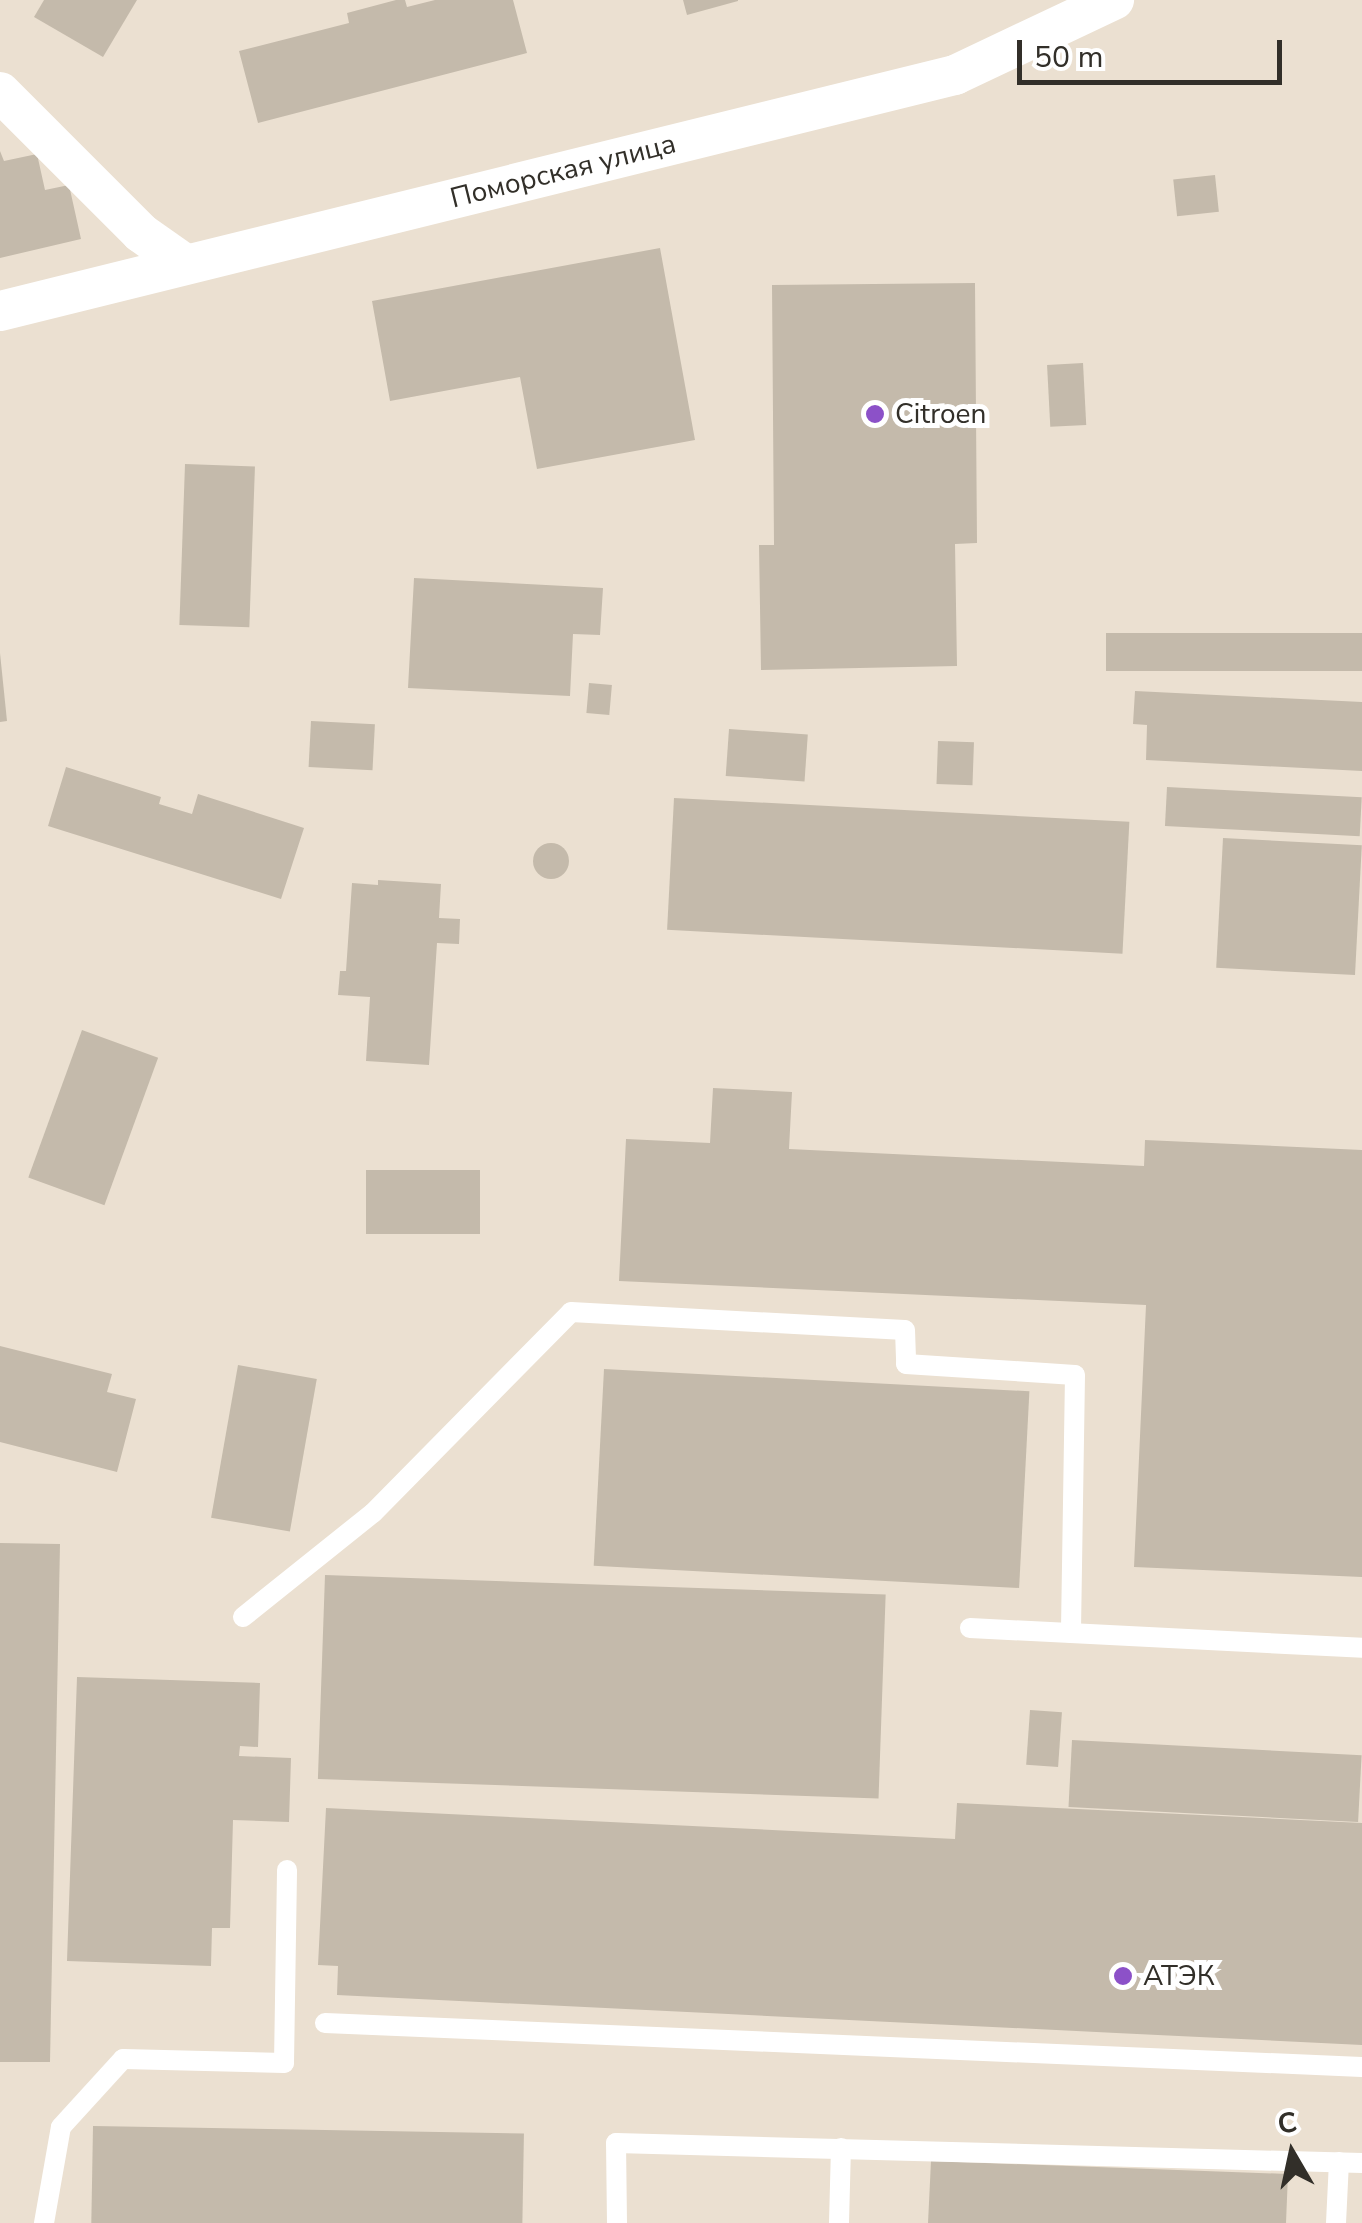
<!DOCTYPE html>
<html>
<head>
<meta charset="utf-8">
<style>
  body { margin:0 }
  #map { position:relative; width:1362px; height:2223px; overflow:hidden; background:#ebe0d1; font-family:"Nunito Sans",sans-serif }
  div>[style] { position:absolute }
  .building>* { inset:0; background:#c4baab; transform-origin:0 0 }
  .round { border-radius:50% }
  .lane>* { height:20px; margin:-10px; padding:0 10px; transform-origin:10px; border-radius:10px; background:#fff }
  .street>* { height:40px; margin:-20px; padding:0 20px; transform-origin:20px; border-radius:20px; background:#fff }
  .dots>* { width:28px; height:28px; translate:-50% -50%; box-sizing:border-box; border:5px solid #fff; border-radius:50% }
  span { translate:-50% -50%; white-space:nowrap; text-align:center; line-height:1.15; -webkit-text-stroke:10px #fff; paint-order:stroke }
  .street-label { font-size:28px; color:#322f29 }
  .poi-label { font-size:28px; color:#322f29 }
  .left { translate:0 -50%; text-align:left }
  .north { position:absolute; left:1242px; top:2103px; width:100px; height:100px; -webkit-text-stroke:8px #fff; paint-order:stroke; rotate:351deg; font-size:28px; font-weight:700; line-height:40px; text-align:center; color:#322f29 }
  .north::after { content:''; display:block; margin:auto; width:35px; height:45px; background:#322f29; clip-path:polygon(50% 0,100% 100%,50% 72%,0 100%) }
  .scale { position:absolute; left:1017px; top:40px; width:265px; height:45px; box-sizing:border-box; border:5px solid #322f29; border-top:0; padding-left:12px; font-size:30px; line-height:35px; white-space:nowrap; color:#322f29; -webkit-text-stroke:8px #fff; paint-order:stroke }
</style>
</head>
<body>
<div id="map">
  <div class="building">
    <div style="clip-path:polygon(44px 0,137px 0,103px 57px,34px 17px)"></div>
    <div style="clip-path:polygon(396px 0,405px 0,407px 7px,435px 0,513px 0,527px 53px,258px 123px,239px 51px,349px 23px,347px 13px)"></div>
    <div style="clip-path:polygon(683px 0,738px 0,738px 1px,687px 15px)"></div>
    <div style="clip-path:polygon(0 151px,4px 161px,37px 154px,45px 190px,69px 185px,81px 239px,0 258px)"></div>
    <div style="left:1215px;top:175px;width:37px;height:42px;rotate:84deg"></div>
    <div style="clip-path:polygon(660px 248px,695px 440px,537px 469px,520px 377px,390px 401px,372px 301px)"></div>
    <div style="clip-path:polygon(975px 283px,977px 543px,955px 544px,957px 666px,761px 670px,759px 545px,774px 545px,772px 285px)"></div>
    <div style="left:1083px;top:363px;width:62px;height:36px;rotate:87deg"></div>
    <div style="left:185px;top:464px;width:70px;height:161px;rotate:2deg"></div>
    <div style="clip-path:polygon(414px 578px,603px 588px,600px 635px,573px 634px,570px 696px,408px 688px)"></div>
    <div style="left:1106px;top:633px;width:256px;height:38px"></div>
    <div style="clip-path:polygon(0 653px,7px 721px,0 722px)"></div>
    <div style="left:589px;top:683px;width:23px;height:30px;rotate:5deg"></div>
    <div style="clip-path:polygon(1135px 691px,1362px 702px,1362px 771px,1146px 760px,1147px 725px,1133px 724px)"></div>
    <div style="left:311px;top:721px;width:64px;height:46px;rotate:3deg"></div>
    <div style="left:729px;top:729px;width:79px;height:47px;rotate:4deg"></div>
    <div style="left:938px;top:741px;width:36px;height:43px;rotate:2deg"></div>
    <div style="clip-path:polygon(66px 767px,161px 797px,159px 804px,192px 814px,198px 794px,304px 828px,281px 899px,48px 826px)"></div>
    <div style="left:1167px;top:787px;width:195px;height:39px;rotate:3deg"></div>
    <div style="left:674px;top:798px;width:456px;height:132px;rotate:3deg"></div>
    <div style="left:1223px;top:838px;width:139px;height:130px;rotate:3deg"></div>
    <div class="round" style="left:533px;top:843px;width:36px;height:36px"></div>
    <div style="clip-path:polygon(378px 880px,441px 884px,439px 918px,460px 919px,459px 944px,437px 943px,429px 1065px,366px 1061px,370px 997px,338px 995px,340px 971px,346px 971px,352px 883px,378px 885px)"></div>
    <div style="left:82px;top:1030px;width:81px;height:157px;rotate:20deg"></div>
    <div style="clip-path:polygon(713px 1088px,792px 1092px,789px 1149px,1144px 1166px,1145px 1140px,1362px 1150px,1362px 1577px,1134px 1567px,1146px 1305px,619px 1281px,626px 1139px,710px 1143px)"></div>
    <div style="left:366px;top:1170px;width:114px;height:64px"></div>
    <div style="clip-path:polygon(0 1346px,112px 1374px,107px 1392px,136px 1399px,117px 1472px,0 1442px)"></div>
    <div style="left:238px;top:1365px;width:80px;height:155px;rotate:10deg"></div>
    <div style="left:604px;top:1369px;width:426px;height:197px;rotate:3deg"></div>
    <div style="clip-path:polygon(0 1543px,60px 1544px,50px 2062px,0 2062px)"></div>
    <div style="left:325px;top:1575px;width:561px;height:204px;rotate:2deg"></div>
    <div style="clip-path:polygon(77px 1677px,260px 1683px,258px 1747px,240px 1746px,239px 1756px,291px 1758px,289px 1822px,233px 1820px,230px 1928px,212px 1928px,211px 1966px,67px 1961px)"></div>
    <div style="left:1030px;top:1710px;width:32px;height:55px;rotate:4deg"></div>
    <div style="left:1072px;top:1740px;width:290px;height:67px;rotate:3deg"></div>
    <div style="clip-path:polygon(957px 1803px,1362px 1823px,1362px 2045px,337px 1995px,338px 1966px,318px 1965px,326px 1808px,955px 1839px)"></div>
    <div style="left:93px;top:2126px;width:431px;height:97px;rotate:1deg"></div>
    <div style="clip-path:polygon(931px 2161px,1288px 2174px,1286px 2223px,928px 2223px)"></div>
  </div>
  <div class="lane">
    <div style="left:243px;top:1617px;width:166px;rotate:-38.7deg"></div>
    <div style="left:373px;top:1513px;width:282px;rotate:-45.4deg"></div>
    <div style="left:571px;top:1312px;width:334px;rotate:3.1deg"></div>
    <div style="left:905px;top:1330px;width:34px;rotate:88deg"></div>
    <div style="left:906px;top:1364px;width:169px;rotate:3.7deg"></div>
    <div style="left:1075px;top:1375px;width:258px;rotate:90.9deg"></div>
    <div style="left:970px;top:1628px;width:393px;rotate:2.9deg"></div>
    <div style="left:325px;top:2023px;width:1038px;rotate:2.43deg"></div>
    <div style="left:44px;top:2223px;width:97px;rotate:-80deg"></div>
    <div style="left:61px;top:2127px;width:92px;rotate:-47.6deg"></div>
    <div style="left:123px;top:2059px;width:161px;rotate:1.4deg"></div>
    <div style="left:284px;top:2063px;width:193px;rotate:-89.1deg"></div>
    <div style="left:617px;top:2223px;width:80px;rotate:-90.7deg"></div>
    <div style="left:616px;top:2143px;width:746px;rotate:1.54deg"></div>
    <div style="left:839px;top:2223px;width:75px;rotate:-88.5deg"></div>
    <div style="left:1336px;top:2223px;width:61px;rotate:-87.2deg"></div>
  </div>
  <div class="street">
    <div style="left:0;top:92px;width:199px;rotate:45deg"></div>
    <div style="left:141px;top:233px;width:54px;rotate:35.2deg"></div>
    <div style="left:0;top:311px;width:984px;rotate:-13.88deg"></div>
    <div style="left:955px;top:75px;width:176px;rotate:-25.3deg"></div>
  </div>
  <div class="dots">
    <div style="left:875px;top:414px;background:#8c51c8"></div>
    <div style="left:1123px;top:1976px;background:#8c51c8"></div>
  </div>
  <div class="street-label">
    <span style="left:563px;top:171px;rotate:-14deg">Поморская улица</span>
  </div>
  <div class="poi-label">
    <span class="left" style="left:895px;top:414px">Citroen</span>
    <span class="left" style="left:1143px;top:1976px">АТЭК</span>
  </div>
  <div class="north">С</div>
  <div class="scale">50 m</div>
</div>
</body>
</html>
